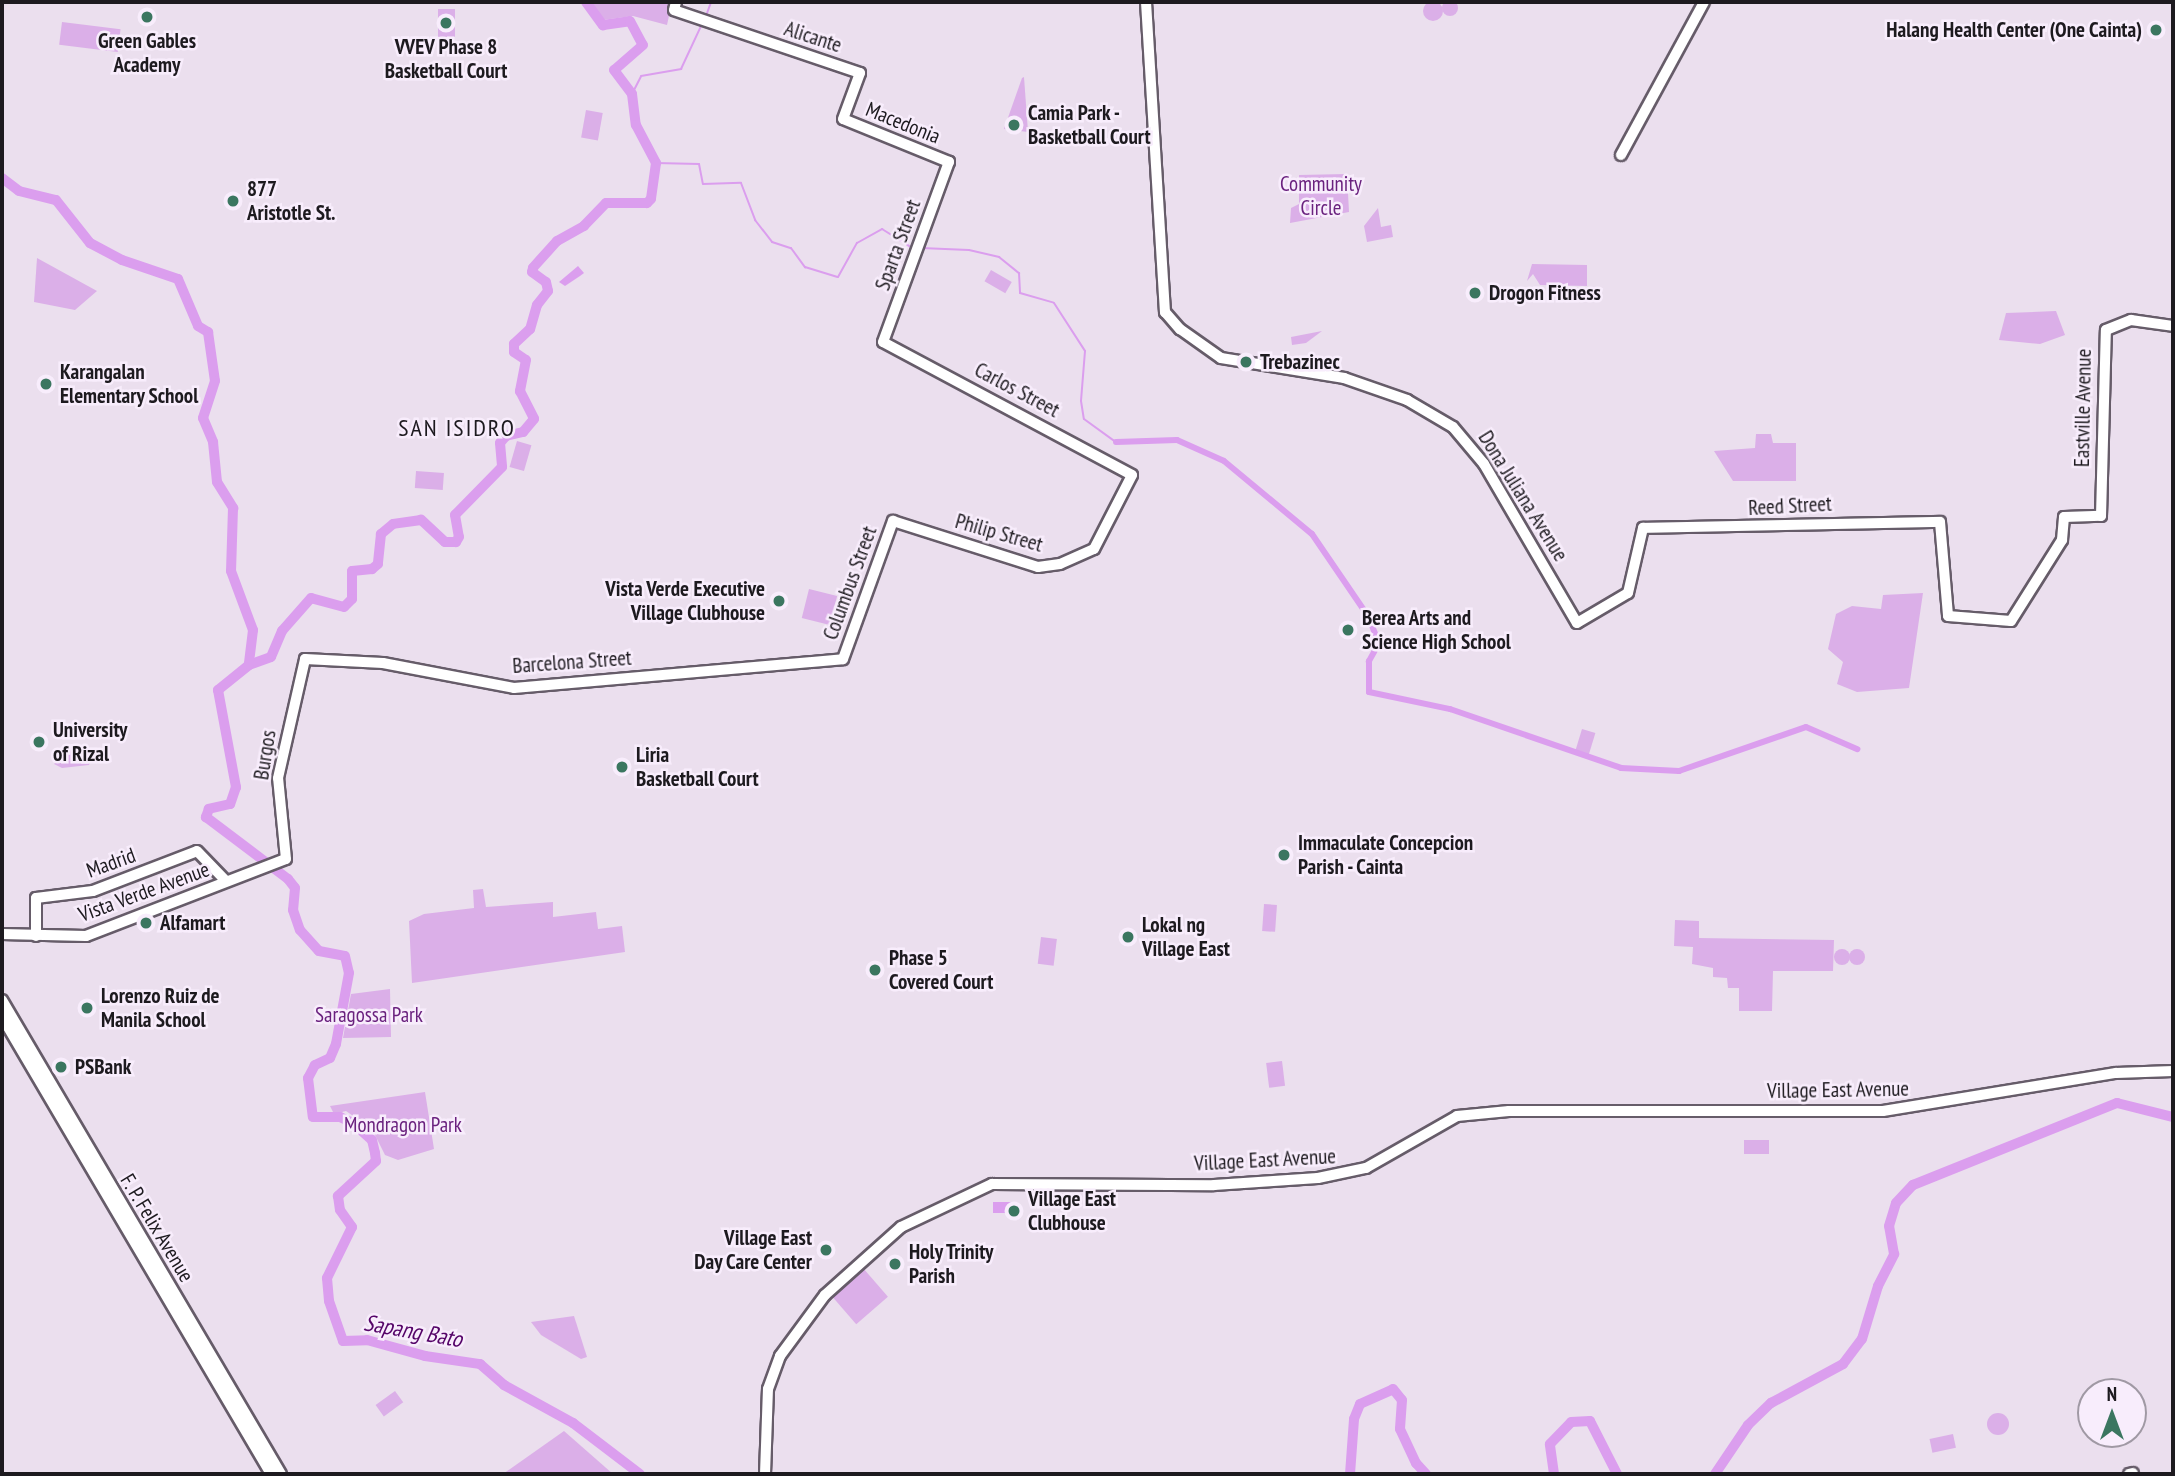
<!DOCTYPE html>
<html>
<head>
<meta charset="utf-8">
<style>
  body { margin:0 }
  #map { position:relative; width:2175px; height:1476px; overflow:hidden; background:#ebdfee; font-family:"PT Sans Narrow",sans-serif }
  div>[style] { position:absolute }
  .green>* { inset:0; background:#dbafe8; transform-origin:0 0 }
  .round { border-radius:50% }
  .water>* { inset:0; background:#db9eee; transform-origin:0 0 }
  .stream>* { height:2px; margin:-1px; padding:0 1px; transform-origin:1px; border-radius:1px; background:#db9eee }
  .canal>* { height:6px; margin:-3px; padding:0 3px; transform-origin:3px; border-radius:3px; background:#db9eee }
  .river>* { height:10px; margin:-5px; padding:0 5px; transform-origin:5px; border-radius:5px; background:#db9eee }
  .roads { filter:drop-shadow(2px 0 #665c69) drop-shadow(-2px 0 #665c69) drop-shadow(0 2px #665c69) drop-shadow(0 -2px #665c69) }
  .secondary>* { height:10px; margin:-5px; padding:0 5px; transform-origin:5px; border-radius:5px; background:#fff }
  .dots>* { width:19px; height:19px; translate:-50% -50%; box-sizing:border-box; border:4px solid #f8edfc; border-radius:50% }
  span { translate:-50% -50%; white-space:nowrap; text-align:center; line-height:1.15; -webkit-text-stroke:5px #f8edfc; paint-order:stroke }
  .poi-label { font-size:21px; color:#1d1a1f; font-weight:700 }
  .right { translate:-100% -50%; text-align:right }
  .left { translate:0 -50%; text-align:left }
  .street-label { font-size:21px; color:#1d1a1f }
  .park-label { font-size:21px; color:#6a217e }
  .water-label { font-size:23px; color:#550468; font-style:italic }
  .quarter-label { font-size:24px; color:#1d1a1f; letter-spacing:2px }
  .frame { position:absolute; inset:0; border:4px solid #1d1a1f; pointer-events:none }
  .north { position:absolute; left:2077px; top:1378px; width:70px; height:70px; box-sizing:border-box; background:#f8edfc; border:2px solid #a099a4; border-radius:50%; rotate:0deg; font-size:19px; font-weight:700; line-height:28px; text-align:center; color:#1d1a1f }
  .north::after { content:''; display:block; margin:auto; width:24px; height:32px; background:#3b7660; clip-path:polygon(50% 0,100% 100%,50% 72%,0 100%) }
</style>
</head>
<body>
<div id="map">
  <div class="green">
    <div class="round" style="left:1442px;top:0;width:16px;height:16px"></div>
    <div class="round" style="left:1423px;top:1px;width:20px;height:20px"></div>
    <div style="clip-path:polygon(592px 2px,672px 2px,667px 25px,633px 16px,602px 20px)"></div>
    <div style="left:438px;top:9px;width:17px;height:28px"></div>
    <div style="left:62px;top:22px;width:59px;height:23px;rotate:7deg"></div>
    <div style="clip-path:polygon(1024px 77px,1028px 132px,1004px 129px,1022px 78px)"></div>
    <div style="left:586px;top:110px;width:17px;height:28px;rotate:10deg"></div>
    <div style="clip-path:polygon(1347px 174px,1349px 212px,1290px 223px,1291px 208px,1299px 204px,1299px 175px)"></div>
    <div style="clip-path:polygon(1378px 208px,1381px 227px,1391px 225px,1393px 237px,1367px 242px,1364px 226px)"></div>
    <div style="clip-path:polygon(37px 258px,97px 291px,75px 310px,34px 302px)"></div>
    <div style="clip-path:polygon(1532px 264px,1587px 265px,1587px 286px,1540px 285px,1533px 274px,1527px 281px)"></div>
    <div style="left:991px;top:270px;width:24px;height:13px;rotate:30deg"></div>
    <div style="clip-path:polygon(2056px 311px,2065px 335px,2040px 344px,1999px 340px,2006px 313px)"></div>
    <div style="clip-path:polygon(1322px 331px,1306px 343px,1292px 345px,1291px 337px)"></div>
    <div style="clip-path:polygon(1756px 434px,1771px 434px,1773px 443px,1796px 443px,1796px 481px,1733px 481px,1714px 451px,1755px 448px)"></div>
    <div style="left:517px;top:441px;width:15px;height:27px;rotate:16deg"></div>
    <div style="left:416px;top:471px;width:28px;height:17px;rotate:4deg"></div>
    <div style="left:809px;top:589px;width:29px;height:30px;rotate:14deg"></div>
    <div style="clip-path:polygon(1923px 593px,1909px 688px,1857px 692px,1837px 684px,1843px 662px,1828px 649px,1836px 614px,1852px 606px,1881px 609px,1883px 595px)"></div>
    <div style="left:1582px;top:729px;width:14px;height:23px;rotate:17deg"></div>
    <div style="clip-path:polygon(72px 749px,90px 762px,89px 765px,62px 768px,54px 764px)"></div>
    <div style="clip-path:polygon(483px 889px,486px 907px,553px 902px,553px 917px,596px 912px,598px 929px,622px 926px,625px 952px,412px 983px,409px 921px,424px 914px,474px 908px,473px 890px)"></div>
    <div style="left:1264px;top:904px;width:13px;height:27px;rotate:4deg"></div>
    <div style="clip-path:polygon(1675px 920px,1699px 921px,1699px 938px,1834px 940px,1833px 971px,1773px 971px,1772px 1011px,1739px 1011px,1739px 988px,1728px 988px,1727px 978px,1713px 977px,1713px 968px,1692px 964px,1693px 947px,1674px 946px)"></div>
    <div style="left:1041px;top:937px;width:16px;height:27px;rotate:7deg"></div>
    <div class="round" style="left:1849px;top:949px;width:16px;height:16px"></div>
    <div class="round" style="left:1834px;top:949px;width:16px;height:16px"></div>
    <div style="clip-path:polygon(390px 989px,391px 1037px,343px 1038px,351px 994px)"></div>
    <div style="left:1282px;top:1061px;width:25px;height:16px;rotate:83deg"></div>
    <div style="clip-path:polygon(425px 1092px,434px 1149px,398px 1160px,385px 1155px,372px 1129px,346px 1111px,334px 1114px,330px 1106px)"></div>
    <div style="left:1744px;top:1140px;width:25px;height:14px"></div>
    <div style="left:863px;top:1268px;width:38px;height:42px;rotate:49deg"></div>
    <div style="clip-path:polygon(574px 1316px,587px 1357px,581px 1359px,541px 1335px,531px 1322px)"></div>
    <div style="left:395px;top:1391px;width:14px;height:24px;rotate:54deg"></div>
    <div class="round" style="left:1987px;top:1413px;width:22px;height:22px"></div>
    <div style="clip-path:polygon(564px 1431px,613px 1474px,503px 1474px)"></div>
    <div style="left:1953px;top:1434px;width:14px;height:24px;rotate:78deg"></div>
  </div>
  <div class="water">
    <div style="clip-path:polygon(578px 266px,584px 273px,580px 276px,565px 286px,559px 282px)"></div>
    <div style="left:993px;top:1202px;width:23px;height:11px"></div>
  </div>
  <div class="stream">
    <div style="left:706px;top:16px;width:15px;rotate:-70deg"></div>
    <div style="left:632px;top:94px;width:20px;rotate:-63deg"></div>
    <div style="left:641px;top:76px;width:41px;rotate:-9.9deg"></div>
    <div style="left:681px;top:69px;width:50px;rotate:-65deg"></div>
    <div style="left:656px;top:163px;width:43px;rotate:1.3deg"></div>
    <div style="left:699px;top:164px;width:20px;rotate:79deg"></div>
    <div style="left:703px;top:184px;width:38px;rotate:-2deg"></div>
    <div style="left:741px;top:183px;width:40px;rotate:69deg"></div>
    <div style="left:755px;top:220px;width:28px;rotate:52deg"></div>
    <div style="left:772px;top:242px;width:20px;rotate:18deg"></div>
    <div style="left:791px;top:248px;width:24px;rotate:54deg"></div>
    <div style="left:805px;top:267px;width:34px;rotate:17deg"></div>
    <div style="left:838px;top:277px;width:39px;rotate:-61deg"></div>
    <div style="left:857px;top:243px;width:29px;rotate:-29deg"></div>
    <div style="left:882px;top:229px;width:36px;rotate:32deg"></div>
    <div style="left:921px;top:248px;width:48px;rotate:2.4deg"></div>
    <div style="left:969px;top:250px;width:31px;rotate:13deg"></div>
    <div style="left:999px;top:257px;width:26px;rotate:39deg"></div>
    <div style="left:1019px;top:273px;width:20px;rotate:87deg"></div>
    <div style="left:1020px;top:293px;width:35px;rotate:16deg"></div>
    <div style="left:1054px;top:303px;width:57px;rotate:57.1deg"></div>
    <div style="left:1085px;top:351px;width:50px;rotate:94.6deg"></div>
    <div style="left:1081px;top:401px;width:18px;rotate:81deg"></div>
    <div style="left:1084px;top:419px;width:39px;rotate:36deg"></div>
  </div>
  <div class="canal">
    <div style="left:1116px;top:442px;width:61px;rotate:-1.9deg"></div>
    <div style="left:1177px;top:440px;width:51px;rotate:24.1deg"></div>
    <div style="left:1224px;top:461px;width:114px;rotate:39.7deg"></div>
    <div style="left:1312px;top:534px;width:99px;rotate:55.7deg"></div>
    <div style="left:1368px;top:616px;width:29px;rotate:68deg"></div>
    <div style="left:1379px;top:643px;width:21px;rotate:119deg"></div>
    <div style="left:1369px;top:661px;width:31px;rotate:90deg"></div>
    <div style="left:1369px;top:692px;width:83px;rotate:11.9deg"></div>
    <div style="left:1450px;top:709px;width:181px;rotate:19deg"></div>
    <div style="left:1621px;top:768px;width:58px;rotate:3deg"></div>
    <div style="left:1679px;top:771px;width:134px;rotate:-19.1deg"></div>
    <div style="left:1806px;top:727px;width:56px;rotate:23.3deg"></div>
  </div>
  <div class="river">
    <div style="left:586px;top:2px;width:29px;rotate:54deg"></div>
    <div style="left:603px;top:25px;width:27px;rotate:-8deg"></div>
    <div style="left:630px;top:21px;width:27px;rotate:62deg"></div>
    <div style="left:643px;top:45px;width:38px;rotate:139deg"></div>
    <div style="left:614px;top:70px;width:30px;rotate:53deg"></div>
    <div style="left:632px;top:94px;width:31px;rotate:83deg"></div>
    <div style="left:636px;top:125px;width:43px;rotate:62.2deg"></div>
    <div style="left:656px;top:163px;width:36px;rotate:98deg"></div>
    <div style="left:651px;top:199px;width:6px;rotate:135deg"></div>
    <div style="left:647px;top:203px;width:41px;rotate:180deg"></div>
    <div style="left:606px;top:203px;width:32px;rotate:134deg"></div>
    <div style="left:584px;top:226px;width:31px;rotate:151deg"></div>
    <div style="left:557px;top:241px;width:36px;rotate:132deg"></div>
    <div style="left:533px;top:268px;width:4px;rotate:104deg"></div>
    <div style="left:532px;top:272px;width:17px;rotate:36deg"></div>
    <div style="left:546px;top:282px;width:9px;rotate:77deg"></div>
    <div style="left:548px;top:291px;width:18px;rotate:128deg"></div>
    <div style="left:537px;top:305px;width:25px;rotate:106deg"></div>
    <div style="left:530px;top:329px;width:22px;rotate:137deg"></div>
    <div style="left:514px;top:344px;width:8px;rotate:90deg"></div>
    <div style="left:514px;top:352px;width:14px;rotate:34deg"></div>
    <div style="left:526px;top:360px;width:32px;rotate:101deg"></div>
    <div style="left:520px;top:391px;width:31px;rotate:63deg"></div>
    <div style="left:534px;top:419px;width:17px;rotate:130deg"></div>
    <div style="left:523px;top:432px;width:17px;rotate:167deg"></div>
    <div style="left:506px;top:436px;width:9px;rotate:131deg"></div>
    <div style="left:500px;top:443px;width:24px;rotate:85deg"></div>
    <div style="left:502px;top:467px;width:67px;rotate:134.4deg"></div>
    <div style="left:455px;top:515px;width:22px;rotate:80deg"></div>
    <div style="left:459px;top:537px;width:6px;rotate:121deg"></div>
    <div style="left:456px;top:542px;width:11px;rotate:180deg"></div>
    <div style="left:445px;top:542px;width:33px;rotate:-137deg"></div>
    <div style="left:421px;top:520px;width:28px;rotate:172deg"></div>
    <div style="left:393px;top:524px;width:16px;rotate:140deg"></div>
    <div style="left:381px;top:534px;width:30px;rotate:96deg"></div>
    <div style="left:378px;top:564px;width:8px;rotate:140deg"></div>
    <div style="left:372px;top:569px;width:20px;rotate:174deg"></div>
    <div style="left:352px;top:571px;width:28px;rotate:90deg"></div>
    <div style="left:352px;top:599px;width:11px;rotate:135deg"></div>
    <div style="left:344px;top:607px;width:34px;rotate:-165deg"></div>
    <div style="left:311px;top:598px;width:44px;rotate:131.3deg"></div>
    <div style="left:282px;top:631px;width:28px;rotate:113deg"></div>
    <div style="left:271px;top:657px;width:23px;rotate:160deg"></div>
    <div style="left:249px;top:665px;width:40px;rotate:141deg"></div>
    <div style="left:218px;top:690px;width:99px;rotate:79.5deg"></div>
    <div style="left:236px;top:787px;width:18px;rotate:109deg"></div>
    <div style="left:230px;top:804px;width:22px;rotate:167deg"></div>
    <div style="left:209px;top:809px;width:9px;rotate:111deg"></div>
    <div style="left:206px;top:817px;width:103px;rotate:37.1deg"></div>
    <div style="left:288px;top:879px;width:11px;rotate:52deg"></div>
    <div style="left:295px;top:888px;width:22px;rotate:95deg"></div>
    <div style="left:293px;top:910px;width:21px;rotate:71deg"></div>
    <div style="left:300px;top:930px;width:28px;rotate:48deg"></div>
    <div style="left:319px;top:951px;width:26px;rotate:11deg"></div>
    <div style="left:345px;top:956px;width:17px;rotate:77deg"></div>
    <div style="left:349px;top:973px;width:72px;rotate:100.4deg"></div>
    <div style="left:336px;top:1044px;width:15px;rotate:113deg"></div>
    <div style="left:330px;top:1058px;width:17px;rotate:155deg"></div>
    <div style="left:315px;top:1065px;width:15px;rotate:118deg"></div>
    <div style="left:308px;top:1078px;width:39px;rotate:83deg"></div>
    <div style="left:313px;top:1117px;width:27px"></div>
    <div style="left:340px;top:1117px;width:14px;rotate:25deg"></div>
    <div style="left:353px;top:1123px;width:25px;rotate:42deg"></div>
    <div style="left:372px;top:1140px;width:13px;rotate:77deg"></div>
    <div style="left:375px;top:1153px;width:8px;rotate:83deg"></div>
    <div style="left:376px;top:1161px;width:52px;rotate:137.4deg"></div>
    <div style="left:338px;top:1196px;width:14px;rotate:82deg"></div>
    <div style="left:340px;top:1210px;width:21px;rotate:55deg"></div>
    <div style="left:352px;top:1227px;width:57px;rotate:116.1deg"></div>
    <div style="left:327px;top:1278px;width:23px;rotate:85deg"></div>
    <div style="left:329px;top:1301px;width:42px;rotate:70.7deg"></div>
    <div style="left:343px;top:1341px;width:24px;rotate:-2deg"></div>
    <div style="left:367px;top:1340px;width:60px;rotate:15.4deg"></div>
    <div style="left:425px;top:1356px;width:56px;rotate:8.3deg"></div>
    <div style="left:480px;top:1364px;width:32px;rotate:41deg"></div>
    <div style="left:504px;top:1385px;width:79px;rotate:28.8deg"></div>
    <div style="left:573px;top:1423px;width:84px;rotate:37.3deg"></div>
    <div style="left:2px;top:178px;width:21px;rotate:37deg"></div>
    <div style="left:19px;top:191px;width:38px;rotate:14deg"></div>
    <div style="left:56px;top:200px;width:55px;rotate:51.7deg"></div>
    <div style="left:90px;top:243px;width:36px;rotate:28deg"></div>
    <div style="left:122px;top:260px;width:59px;rotate:18.7deg"></div>
    <div style="left:178px;top:279px;width:51px;rotate:66.9deg"></div>
    <div style="left:198px;top:326px;width:12px;rotate:31deg"></div>
    <div style="left:208px;top:332px;width:49px;rotate:81.9deg"></div>
    <div style="left:215px;top:381px;width:39px;rotate:108deg"></div>
    <div style="left:203px;top:418px;width:26px;rotate:67deg"></div>
    <div style="left:213px;top:442px;width:40px;rotate:84.3deg"></div>
    <div style="left:217px;top:482px;width:31px;rotate:58deg"></div>
    <div style="left:233px;top:508px;width:63px;rotate:91.8deg"></div>
    <div style="left:231px;top:571px;width:63px;rotate:69.6deg"></div>
    <div style="left:253px;top:630px;width:35px;rotate:97deg"></div>
    <div style="left:1350px;top:1474px;width:55px;rotate:-85.8deg"></div>
    <div style="left:1354px;top:1419px;width:16px;rotate:-68deg"></div>
    <div style="left:1360px;top:1404px;width:36px;rotate:-24deg"></div>
    <div style="left:1393px;top:1389px;width:14px;rotate:51deg"></div>
    <div style="left:1402px;top:1400px;width:29px;rotate:94deg"></div>
    <div style="left:1400px;top:1429px;width:38px;rotate:65deg"></div>
    <div style="left:1416px;top:1463px;width:15px;rotate:48deg"></div>
    <div style="left:1554px;top:1474px;width:30px;rotate:-98deg"></div>
    <div style="left:1550px;top:1444px;width:30px;rotate:-46deg"></div>
    <div style="left:1571px;top:1422px;width:19px;rotate:-3deg"></div>
    <div style="left:1590px;top:1421px;width:59px;rotate:63deg"></div>
    <div style="left:1715px;top:1474px;width:59px;rotate:-56deg"></div>
    <div style="left:1748px;top:1425px;width:32px;rotate:-44deg"></div>
    <div style="left:1771px;top:1403px;width:82px;rotate:-28.4deg"></div>
    <div style="left:1843px;top:1364px;width:31px;rotate:-53deg"></div>
    <div style="left:1862px;top:1339px;width:55px;rotate:-73.2deg"></div>
    <div style="left:1878px;top:1286px;width:36px;rotate:-63deg"></div>
    <div style="left:1894px;top:1254px;width:28px;rotate:-100deg"></div>
    <div style="left:1889px;top:1226px;width:24px;rotate:-73deg"></div>
    <div style="left:1896px;top:1203px;width:25px;rotate:-47deg"></div>
    <div style="left:1913px;top:1185px;width:220px;rotate:-21.9deg"></div>
    <div style="left:2117px;top:1103px;width:58px;rotate:14deg"></div>
  </div>
  <div class="roads">
    <div class="secondary">
      <div style="left:1146px;top:2px;width:311px;rotate:86.5deg"></div>
      <div style="left:1165px;top:312px;width:23px;rotate:49deg"></div>
      <div style="left:1180px;top:329px;width:50px;rotate:35.3deg"></div>
      <div style="left:1221px;top:358px;width:125px;rotate:9.2deg"></div>
      <div style="left:1344px;top:378px;width:67px;rotate:19.2deg"></div>
      <div style="left:1407px;top:400px;width:53px;rotate:30.4deg"></div>
      <div style="left:1453px;top:427px;width:48px;rotate:50deg"></div>
      <div style="left:1484px;top:464px;width:184px;rotate:59.7deg"></div>
      <div style="left:1577px;top:623px;width:59px;rotate:-30.5deg"></div>
      <div style="left:1628px;top:593px;width:67px;rotate:-77deg"></div>
      <div style="left:1643px;top:528px;width:297px;rotate:-1.2deg"></div>
      <div style="left:1940px;top:522px;width:94px;rotate:85.1deg"></div>
      <div style="left:1948px;top:616px;width:63px;rotate:4.5deg"></div>
      <div style="left:2011px;top:621px;width:96px;rotate:-57.8deg"></div>
      <div style="left:2062px;top:540px;width:23px;rotate:-85deg"></div>
      <div style="left:2064px;top:517px;width:37px;rotate:-2deg"></div>
      <div style="left:2101px;top:516px;width:186px;rotate:-88.5deg"></div>
      <div style="left:2106px;top:330px;width:27px;rotate:-22deg"></div>
      <div style="left:2131px;top:320px;width:42px;rotate:8.1deg"></div>
      <div style="left:1621px;top:155px;width:174px;rotate:-61.5deg"></div>
      <div style="left:2px;top:934px;width:84px;rotate:1.4deg"></div>
      <div style="left:86px;top:936px;width:214px;rotate:-21.1deg"></div>
      <div style="left:286px;top:859px;width:81px;rotate:-95.6deg"></div>
      <div style="left:278px;top:778px;width:122px;rotate:-77.2deg"></div>
      <div style="left:305px;top:659px;width:78px;rotate:2.9deg"></div>
      <div style="left:383px;top:663px;width:133px;rotate:10.8deg"></div>
      <div style="left:514px;top:688px;width:330px;rotate:-5deg"></div>
      <div style="left:843px;top:659px;width:147px;rotate:-70.1deg"></div>
      <div style="left:893px;top:521px;width:152px;rotate:17.6deg"></div>
      <div style="left:1038px;top:567px;width:22px;rotate:-8deg"></div>
      <div style="left:1060px;top:564px;width:37px;rotate:-24deg"></div>
      <div style="left:1094px;top:549px;width:83px;rotate:-62.8deg"></div>
      <div style="left:1132px;top:475px;width:282px;rotate:-151.9deg"></div>
      <div style="left:883px;top:342px;width:192px;rotate:-69.9deg"></div>
      <div style="left:949px;top:162px;width:114px;rotate:-157.9deg"></div>
      <div style="left:843px;top:119px;width:49px;rotate:-69.7deg"></div>
      <div style="left:860px;top:73px;width:196px;rotate:-161.3deg"></div>
      <div style="left:674px;top:10px;width:8px;rotate:-76deg"></div>
      <div style="left:36px;top:936px;width:38px;rotate:-90deg"></div>
      <div style="left:36px;top:898px;width:57px;rotate:-7deg"></div>
      <div style="left:93px;top:891px;width:111px;rotate:-21deg"></div>
      <div style="left:197px;top:851px;width:42px;rotate:46deg"></div>
      <div style="left:2px;top:1000px;width:550px;rotate:59.52deg"></div>
      <div style="left:2px;top:1017px;width:530px;rotate:59.52deg"></div>
      <div style="left:765px;top:1474px;width:85px;rotate:-88deg"></div>
      <div style="left:768px;top:1389px;width:35px;rotate:-70deg"></div>
      <div style="left:780px;top:1356px;width:76px;rotate:-53.6deg"></div>
      <div style="left:825px;top:1295px;width:102px;rotate:-41.8deg"></div>
      <div style="left:901px;top:1227px;width:101px;rotate:-25.3deg"></div>
      <div style="left:992px;top:1184px;width:222px;rotate:0.3deg"></div>
      <div style="left:1214px;top:1185px;width:104px;rotate:-3.9deg"></div>
      <div style="left:1318px;top:1178px;width:49px;rotate:-11.8deg"></div>
      <div style="left:1366px;top:1168px;width:105px;rotate:-29.7deg"></div>
      <div style="left:1457px;top:1116px;width:52px;rotate:-5.5deg"></div>
      <div style="left:1509px;top:1111px;width:374px"></div>
      <div style="left:1883px;top:1111px;width:236px;rotate:-9.3deg"></div>
      <div style="left:2116px;top:1073px;width:57px;rotate:-2deg"></div>
      <div style="left:2129px;top:1474px;width:4px;rotate:-14deg"></div>
    </div>
  </div>
  <div class="dots">
    <div style="left:147px;top:17px;background:#3b7660"></div>
    <div style="left:446px;top:23px;background:#3b7660"></div>
    <div style="left:2156px;top:30px;background:#3b7660"></div>
    <div style="left:1014px;top:125px;background:#3b7660"></div>
    <div style="left:233px;top:201px;background:#3b7660"></div>
    <div style="left:1475px;top:293px;background:#3b7660"></div>
    <div style="left:1246px;top:362px;background:#3b7660"></div>
    <div style="left:46px;top:384px;background:#3b7660"></div>
    <div style="left:779px;top:601px;background:#3b7660"></div>
    <div style="left:1348px;top:630px;background:#3b7660"></div>
    <div style="left:39px;top:742px;background:#3b7660"></div>
    <div style="left:622px;top:767px;background:#3b7660"></div>
    <div style="left:1284px;top:855px;background:#3b7660"></div>
    <div style="left:146px;top:923px;background:#3b7660"></div>
    <div style="left:1128px;top:937px;background:#3b7660"></div>
    <div style="left:875px;top:970px;background:#3b7660"></div>
    <div style="left:87px;top:1008px;background:#3b7660"></div>
    <div style="left:61px;top:1067px;background:#3b7660"></div>
    <div style="left:1014px;top:1211px;background:#3b7660"></div>
    <div style="left:826px;top:1250px;background:#3b7660"></div>
    <div style="left:895px;top:1264px;background:#3b7660"></div>
  </div>
  <div class="poi-label">
    <span class="right" style="left:2142px;top:30px">Halang Health Center (One Cainta)</span>
    <span style="left:147px;top:53px">Green Gables<br>Academy</span>
    <span style="left:446px;top:59px">VVEV Phase 8<br>Basketball Court</span>
    <span class="left" style="left:1028px;top:125px">Camia Park -<br>Basketball Court</span>
    <span class="left" style="left:247px;top:201px">877<br>Aristotle St.</span>
    <span class="left" style="left:1489px;top:293px">Drogon Fitness</span>
    <span class="left" style="left:1260px;top:362px">Trebazinec</span>
    <span class="left" style="left:60px;top:384px">Karangalan<br>Elementary School</span>
    <span class="right" style="left:765px;top:601px">Vista Verde Executive<br>Village Clubhouse</span>
    <span class="left" style="left:1362px;top:630px">Berea Arts and<br>Science High School</span>
    <span class="left" style="left:53px;top:742px">University<br>of Rizal</span>
    <span class="left" style="left:636px;top:767px">Liria<br>Basketball Court</span>
    <span class="left" style="left:1298px;top:855px">Immaculate Concepcion<br>Parish - Cainta</span>
    <span class="left" style="left:160px;top:923px">Alfamart</span>
    <span class="left" style="left:1142px;top:937px">Lokal ng<br>Village East</span>
    <span class="left" style="left:889px;top:970px">Phase 5<br>Covered Court</span>
    <span class="left" style="left:101px;top:1008px">Lorenzo Ruiz de<br>Manila School</span>
    <span class="left" style="left:75px;top:1067px">PSBank</span>
    <span class="left" style="left:1028px;top:1211px">Village East<br>Clubhouse</span>
    <span class="right" style="left:812px;top:1250px">Village East<br>Day Care Center</span>
    <span class="left" style="left:909px;top:1264px">Holy Trinity<br>Parish</span>
  </div>
  <div class="street-label">
    <span style="left:813px;top:37px;rotate:18deg">Alicante</span>
    <span style="left:903px;top:123px;rotate:22deg">Macedonia</span>
    <span style="left:898px;top:245px;rotate:-70deg">Sparta Street</span>
    <span style="left:1017px;top:390px;rotate:28deg">Carlos Street</span>
    <span style="left:2083px;top:408px;rotate:-89deg">Eastville Avenue</span>
    <span style="left:1523px;top:496px;rotate:58deg">Dona Juliana Avenue</span>
    <span style="left:1790px;top:506px;rotate:-3deg">Reed Street</span>
    <span style="left:999px;top:533px;rotate:16deg">Philip Street</span>
    <span style="left:850px;top:583px;rotate:-70deg">Columbus Street</span>
    <span style="left:572px;top:662px;rotate:-4deg">Barcelona Street</span>
    <span style="left:265px;top:755px;rotate:-81deg">Burgos</span>
    <span style="left:111px;top:863px;rotate:-20deg">Madrid</span>
    <span style="left:144px;top:892px;rotate:-20deg">Vista Verde Avenue</span>
    <span style="left:1838px;top:1090px;rotate:-1deg">Village East Avenue</span>
    <span style="left:1265px;top:1160px;rotate:-3deg">Village East Avenue</span>
    <span style="left:157px;top:1228px;rotate:59deg">F. P. Felix Avenue</span>
  </div>
  <div class="park-label">
    <span style="left:1321px;top:196px">Community<br>Circle</span>
    <span style="left:369px;top:1015px">Saragossa Park</span>
    <span style="left:403px;top:1125px">Mondragon Park</span>
  </div>
  <div class="water-label">
    <span style="left:413px;top:1331px;rotate:10deg">Sapang Bato</span>
  </div>
  <div class="quarter-label">
    <span style="left:457px;top:428px">SAN ISIDRO</span>
  </div>
  <div class="frame"></div>
  <div class="north">N</div>
</div>
</body>
</html>
